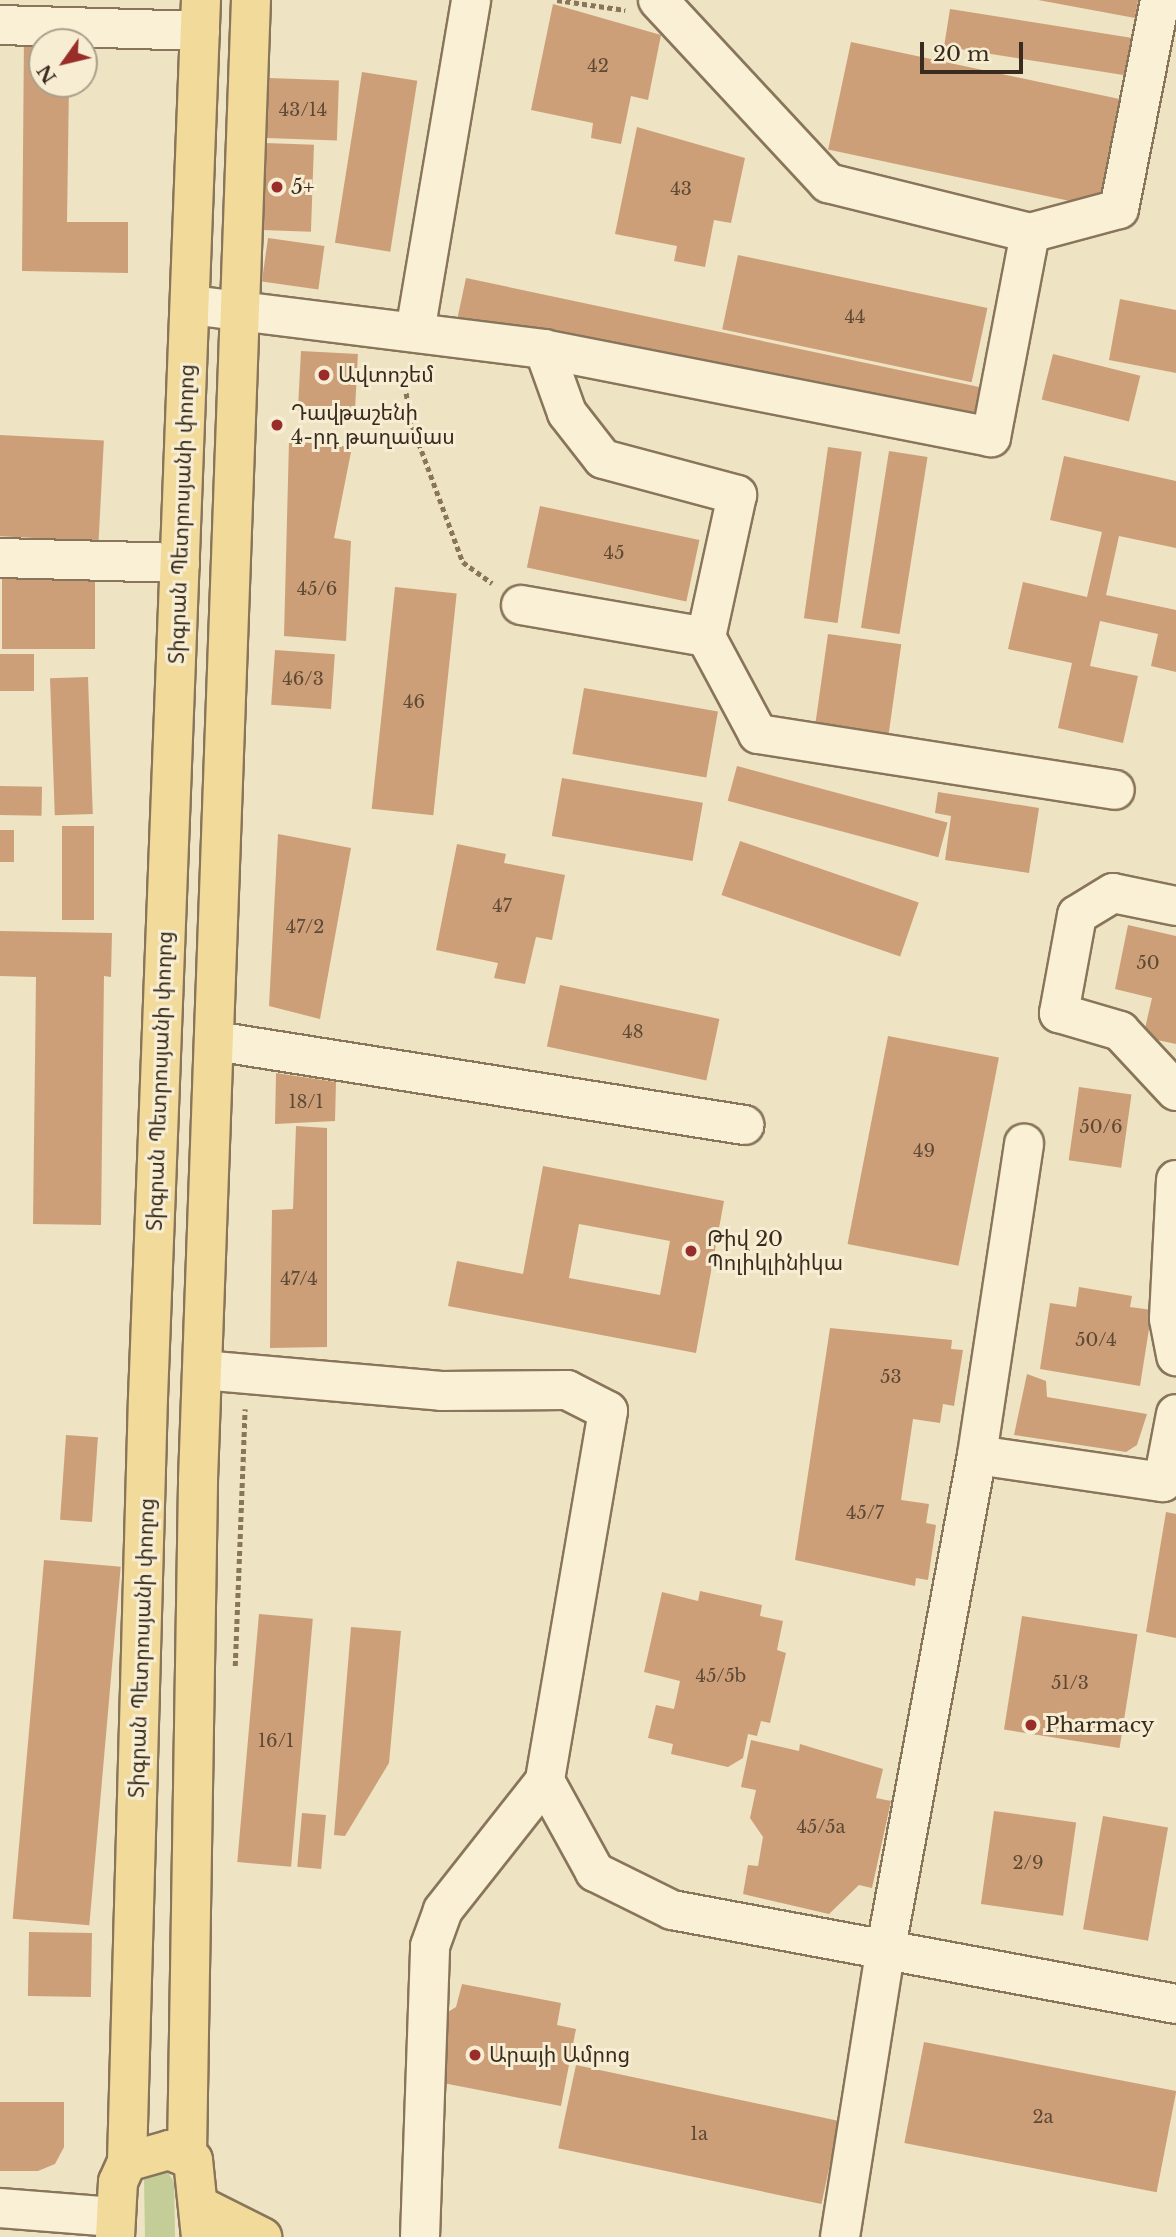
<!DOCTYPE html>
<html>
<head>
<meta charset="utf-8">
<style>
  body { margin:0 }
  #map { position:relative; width:1176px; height:2237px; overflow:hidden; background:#eee3c3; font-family:"Libre Baskerville","Noto Sans Armenian",serif }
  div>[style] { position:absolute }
  .green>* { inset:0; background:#c4cd97 }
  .building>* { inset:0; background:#cd9f79; transform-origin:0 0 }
  .path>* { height:4.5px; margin-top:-2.25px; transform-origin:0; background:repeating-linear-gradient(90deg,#89755a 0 5px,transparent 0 8.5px) }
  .roads { filter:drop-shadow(2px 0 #89755a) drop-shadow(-2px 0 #89755a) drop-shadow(0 2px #89755a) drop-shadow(0 -2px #89755a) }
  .minor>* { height:38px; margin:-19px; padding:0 19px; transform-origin:19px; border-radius:19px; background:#f9f0d6 }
  .major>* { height:38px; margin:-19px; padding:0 19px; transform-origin:19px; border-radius:19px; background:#f2da9b }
  .dots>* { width:19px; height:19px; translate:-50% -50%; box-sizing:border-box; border:4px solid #f6edd3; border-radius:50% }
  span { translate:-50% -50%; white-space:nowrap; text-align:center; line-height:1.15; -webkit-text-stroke:6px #f6edd3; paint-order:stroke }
  .number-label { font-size:18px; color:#5e4935 }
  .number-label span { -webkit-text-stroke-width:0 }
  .poi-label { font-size:21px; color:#392c1e }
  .left { translate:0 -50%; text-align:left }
  .street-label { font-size:21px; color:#392c1e }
  .north { position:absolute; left:28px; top:28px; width:70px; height:70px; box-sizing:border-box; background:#f6edd3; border:2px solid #aaa08b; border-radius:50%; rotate:236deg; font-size:19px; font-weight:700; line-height:28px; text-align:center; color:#392c1e }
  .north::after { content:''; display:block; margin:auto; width:24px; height:32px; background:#982d29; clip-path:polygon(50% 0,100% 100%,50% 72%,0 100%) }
  .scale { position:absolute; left:920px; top:42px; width:103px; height:32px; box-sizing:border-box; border:4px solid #392c1e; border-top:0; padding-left:9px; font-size:21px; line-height:24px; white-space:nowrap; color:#392c1e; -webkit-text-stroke:5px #f6edd3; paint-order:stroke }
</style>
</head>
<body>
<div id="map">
  <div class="green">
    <div style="clip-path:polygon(166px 2169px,174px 2182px,175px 2237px,145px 2237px,144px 2178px)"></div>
  </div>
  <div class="building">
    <div style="clip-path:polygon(1038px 0,1138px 0,1135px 18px)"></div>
    <div style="clip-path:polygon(553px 4px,661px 35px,648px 100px,631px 96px,621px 144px,591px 138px,593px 123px,531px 110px)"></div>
    <div style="left:950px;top:9px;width:191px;height:38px;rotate:9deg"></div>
    <div style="clip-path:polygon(24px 35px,42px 42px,42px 84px,69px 84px,67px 222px,128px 222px,128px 273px,22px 271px)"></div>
    <div style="left:851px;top:42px;width:289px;height:110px;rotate:12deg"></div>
    <div style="left:362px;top:72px;width:56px;height:173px;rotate:9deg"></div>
    <div style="left:269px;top:78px;width:70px;height:60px;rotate:2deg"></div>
    <div style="clip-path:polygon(637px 127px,745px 158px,731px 223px,714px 220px,705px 267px,674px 261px,677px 246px,615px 234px)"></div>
    <div style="left:265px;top:143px;width:49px;height:87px;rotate:2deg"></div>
    <div style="left:268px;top:238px;width:57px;height:44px;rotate:8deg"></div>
    <div style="left:738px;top:255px;width:255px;height:76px;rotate:12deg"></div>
    <div style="left:466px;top:278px;width:532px;height:41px;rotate:12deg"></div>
    <div style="clip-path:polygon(1120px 299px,1176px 310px,1176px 373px,1109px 360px)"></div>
    <div style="left:301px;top:351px;width:57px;height:60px;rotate:3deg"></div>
    <div style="left:1053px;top:354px;width:90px;height:47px;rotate:14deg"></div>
    <div style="left:0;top:435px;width:104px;height:101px;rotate:3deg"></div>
    <div style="clip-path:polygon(289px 441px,352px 447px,334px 538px,351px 541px,346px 641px,284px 636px)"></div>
    <div style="left:828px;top:447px;width:34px;height:173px;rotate:8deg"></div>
    <div style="left:889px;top:451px;width:39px;height:179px;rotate:9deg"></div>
    <div style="clip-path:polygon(1064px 456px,1176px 481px,1176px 548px,1119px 536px,1106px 595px,1176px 610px,1176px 672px,1151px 666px,1158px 634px,1100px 621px,1090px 666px,1138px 676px,1123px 743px,1058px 728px,1072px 663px,1008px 649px,1023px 582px,1087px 597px,1102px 532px,1050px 520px)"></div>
    <div style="left:540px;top:506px;width:163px;height:63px;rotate:12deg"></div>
    <div style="left:2px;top:568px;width:93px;height:81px"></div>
    <div style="left:395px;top:587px;width:62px;height:223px;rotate:6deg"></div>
    <div style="left:828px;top:634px;width:74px;height:96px;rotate:8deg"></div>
    <div style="left:275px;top:650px;width:60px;height:55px;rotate:4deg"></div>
    <div style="left:0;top:654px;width:34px;height:37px"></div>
    <div style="left:88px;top:677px;width:137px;height:38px;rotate:88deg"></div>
    <div style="left:584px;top:688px;width:136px;height:67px;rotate:10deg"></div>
    <div style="left:737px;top:766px;width:218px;height:36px;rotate:15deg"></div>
    <div style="left:562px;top:778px;width:143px;height:59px;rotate:10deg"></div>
    <div style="left:0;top:786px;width:42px;height:29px;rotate:1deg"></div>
    <div style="clip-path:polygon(938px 792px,1039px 808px,1029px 873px,945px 860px,951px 816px,935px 813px)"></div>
    <div style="left:62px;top:826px;width:32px;height:94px"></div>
    <div style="left:0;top:830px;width:14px;height:32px"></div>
    <div style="clip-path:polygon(278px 834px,351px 848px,320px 1019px,269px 1006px)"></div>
    <div style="left:740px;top:841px;width:189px;height:57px;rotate:19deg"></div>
    <div style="clip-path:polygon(457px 844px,506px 854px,504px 863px,565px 875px,552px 940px,536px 937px,525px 984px,494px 978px,498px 963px,436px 950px)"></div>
    <div style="clip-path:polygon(1128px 925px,1176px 936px,1176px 1044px,1143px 1037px,1152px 998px,1115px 989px)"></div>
    <div style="clip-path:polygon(0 931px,112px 933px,111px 977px,104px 976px,101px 1225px,33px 1224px,36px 977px,0 976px)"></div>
    <div style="left:560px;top:985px;width:163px;height:63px;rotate:12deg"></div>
    <div style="left:888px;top:1036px;width:113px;height:212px;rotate:11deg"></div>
    <div style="clip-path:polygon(276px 1073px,336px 1082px,335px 1121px,275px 1124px)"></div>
    <div style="left:1079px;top:1087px;width:53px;height:74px;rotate:8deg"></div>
    <div style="clip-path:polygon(296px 1126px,327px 1128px,327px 1347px,270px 1348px,272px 1210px,293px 1209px)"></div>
    <div style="clip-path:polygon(evenodd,543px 1166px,724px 1201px,696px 1353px,448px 1306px,457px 1261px,523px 1274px,543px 1166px,579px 1224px,670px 1241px,660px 1295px,569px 1278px,579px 1224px)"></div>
    <div style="clip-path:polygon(1079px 1287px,1132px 1296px,1130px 1307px,1152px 1310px,1140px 1386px,1040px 1369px,1050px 1303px,1076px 1307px)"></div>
    <div style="clip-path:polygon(830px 1328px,952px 1340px,951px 1349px,963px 1350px,954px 1406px,943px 1404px,940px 1423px,913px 1419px,901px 1500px,929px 1504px,926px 1523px,936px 1525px,928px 1580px,916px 1578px,915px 1586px,795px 1560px)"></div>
    <div style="clip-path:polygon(1027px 1374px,1046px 1381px,1047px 1397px,1147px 1414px,1137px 1445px,1126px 1452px,1014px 1435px)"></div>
    <div style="left:66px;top:1435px;width:32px;height:85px;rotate:4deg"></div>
    <div style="clip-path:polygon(1166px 1512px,1176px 1514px,1176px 1638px,1146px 1632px)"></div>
    <div style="left:44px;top:1560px;width:77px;height:360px;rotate:5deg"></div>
    <div style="clip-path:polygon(700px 1591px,762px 1605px,760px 1616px,783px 1621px,777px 1650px,786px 1653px,770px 1723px,761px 1721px,757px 1736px,748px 1734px,743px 1758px,728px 1767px,671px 1754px,673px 1744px,648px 1738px,656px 1705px,674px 1709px,680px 1681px,644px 1672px,662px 1592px,698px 1601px)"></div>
    <div style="left:259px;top:1614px;width:54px;height:249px;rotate:5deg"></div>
    <div style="left:1022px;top:1616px;width:117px;height:115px;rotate:9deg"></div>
    <div style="clip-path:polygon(351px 1627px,401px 1631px,389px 1763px,345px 1836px,334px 1835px)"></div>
    <div style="clip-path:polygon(751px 1740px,799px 1751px,800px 1744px,883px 1769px,876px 1798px,891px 1801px,872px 1888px,859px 1885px,829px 1914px,743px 1894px,748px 1865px,758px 1866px,763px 1837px,750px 1818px,756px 1790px,741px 1787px)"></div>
    <div style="left:994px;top:1811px;width:83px;height:94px;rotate:8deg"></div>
    <div style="left:302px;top:1813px;width:24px;height:54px;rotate:5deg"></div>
    <div style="left:1103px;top:1816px;width:66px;height:115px;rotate:10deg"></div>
    <div style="left:29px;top:1932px;width:63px;height:64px;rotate:1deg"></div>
    <div style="clip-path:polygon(462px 1984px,561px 2003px,557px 2025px,576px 2029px,561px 2106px,443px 2083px,441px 2016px,456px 2007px)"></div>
    <div style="left:924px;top:2042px;width:257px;height:103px;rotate:11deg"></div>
    <div style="left:576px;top:2065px;width:269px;height:85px;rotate:12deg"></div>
    <div style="clip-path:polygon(0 2102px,64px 2102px,64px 2147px,55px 2164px,38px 2171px,0 2171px)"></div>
  </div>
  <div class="path">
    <div style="left:557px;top:0;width:69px;rotate:8.4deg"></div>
    <div style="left:403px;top:368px;width:51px;rotate:82.2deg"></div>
    <div style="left:410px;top:419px;width:153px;rotate:69.7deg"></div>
    <div style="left:463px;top:562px;width:36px;rotate:36deg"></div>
    <div style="left:235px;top:1666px;width:257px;rotate:-87.8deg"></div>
  </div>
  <div class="roads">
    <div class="minor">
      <div style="left:658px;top:0;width:250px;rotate:47.1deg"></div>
      <div style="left:828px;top:183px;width:208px;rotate:13.9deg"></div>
      <div style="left:1030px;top:233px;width:208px;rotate:100.8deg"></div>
      <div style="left:991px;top:437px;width:456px;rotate:-168.9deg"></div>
      <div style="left:544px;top:349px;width:68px;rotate:70.2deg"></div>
      <div style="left:567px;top:413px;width:58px;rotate:52deg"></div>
      <div style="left:603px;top:459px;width:139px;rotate:15deg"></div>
      <div style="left:737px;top:495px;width:145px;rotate:102.3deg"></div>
      <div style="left:706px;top:637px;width:110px;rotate:61.8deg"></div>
      <div style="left:758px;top:734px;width:361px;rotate:8.9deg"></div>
      <div style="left:0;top:25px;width:200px;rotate:1.7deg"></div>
      <div style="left:1030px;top:233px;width:92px;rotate:-15.1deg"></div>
      <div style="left:1119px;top:209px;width:213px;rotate:-78.9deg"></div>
      <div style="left:191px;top:305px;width:356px;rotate:7.1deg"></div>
      <div style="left:415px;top:332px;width:337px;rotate:-80.4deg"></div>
      <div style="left:0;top:558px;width:180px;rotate:1.6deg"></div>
      <div style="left:521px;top:605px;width:188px;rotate:9.8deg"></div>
      <div style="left:1176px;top:906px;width:64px;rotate:-168.3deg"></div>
      <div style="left:1113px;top:893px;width:42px;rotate:148.6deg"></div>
      <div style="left:1077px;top:915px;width:100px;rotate:100.4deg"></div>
      <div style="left:1059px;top:1013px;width:64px;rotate:16.4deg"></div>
      <div style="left:1120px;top:1031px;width:82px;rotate:47deg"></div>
      <div style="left:215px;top:1041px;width:536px;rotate:9.02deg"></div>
      <div style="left:1176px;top:1180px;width:139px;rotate:92.9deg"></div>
      <div style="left:1169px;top:1319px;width:38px;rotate:79deg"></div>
      <div style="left:202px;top:1370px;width:240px;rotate:5deg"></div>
      <div style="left:441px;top:1391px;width:126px;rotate:-0.5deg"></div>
      <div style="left:567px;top:1390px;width:46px;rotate:27.1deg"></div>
      <div style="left:608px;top:1411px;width:375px;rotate:99.7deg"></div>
      <div style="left:545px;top:1781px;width:104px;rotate:61.2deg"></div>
      <div style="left:595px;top:1872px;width:86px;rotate:26.3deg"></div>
      <div style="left:672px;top:1910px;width:513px;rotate:10.56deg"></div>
      <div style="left:977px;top:1455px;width:315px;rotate:-81.4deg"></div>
      <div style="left:0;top:2208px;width:114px;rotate:4.5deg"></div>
      <div style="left:420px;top:2237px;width:291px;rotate:-88deg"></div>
      <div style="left:430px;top:1946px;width:38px;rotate:-70deg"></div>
      <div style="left:443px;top:1910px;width:164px;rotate:-51.7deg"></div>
      <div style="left:840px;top:2237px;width:288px;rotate:-81deg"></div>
      <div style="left:885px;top:1953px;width:506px;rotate:-79.53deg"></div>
      <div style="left:977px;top:1455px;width:188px;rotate:8.3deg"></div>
      <div style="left:1163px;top:1482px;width:69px;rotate:-79.2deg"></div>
    </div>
    <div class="major">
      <div style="left:187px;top:2154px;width:674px;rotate:-89.06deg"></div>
      <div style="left:198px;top:1480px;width:1481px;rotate:-87.95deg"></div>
      <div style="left:127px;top:2162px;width:764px;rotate:-88.43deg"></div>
      <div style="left:148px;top:1398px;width:1399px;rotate:-87.83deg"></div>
      <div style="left:198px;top:2205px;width:72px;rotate:26.6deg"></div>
      <div style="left:115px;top:2237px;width:55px;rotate:-86.9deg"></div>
      <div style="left:118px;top:2182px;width:22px;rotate:-66deg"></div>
      <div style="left:127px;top:2162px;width:44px;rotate:-15.9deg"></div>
      <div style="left:169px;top:2150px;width:26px;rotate:23deg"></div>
      <div style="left:193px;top:2160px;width:77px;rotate:84.1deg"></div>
    </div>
  </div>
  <div class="dots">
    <div style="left:277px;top:187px;background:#982d29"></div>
    <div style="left:324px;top:375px;background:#982d29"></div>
    <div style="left:277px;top:425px;background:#982d29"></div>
    <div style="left:691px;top:1251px;background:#982d29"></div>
    <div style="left:1031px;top:1725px;background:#982d29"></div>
    <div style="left:475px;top:2055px;background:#982d29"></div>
  </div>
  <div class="number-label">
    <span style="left:598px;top:66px">42</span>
    <span style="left:303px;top:110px">43/14</span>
    <span style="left:681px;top:189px">43</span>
    <span style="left:855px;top:317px">44</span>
    <span style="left:614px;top:553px">45</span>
    <span style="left:317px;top:589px">45/6</span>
    <span style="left:303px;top:679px">46/3</span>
    <span style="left:414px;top:702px">46</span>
    <span style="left:502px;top:906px">47</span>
    <span style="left:305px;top:927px">47/2</span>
    <span style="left:1148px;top:963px">50</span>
    <span style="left:633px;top:1032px">48</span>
    <span style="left:306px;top:1102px">18/1</span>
    <span style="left:1101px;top:1127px">50/6</span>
    <span style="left:924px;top:1151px">49</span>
    <span style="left:299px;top:1279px">47/4</span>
    <span style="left:1096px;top:1340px">50/4</span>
    <span style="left:891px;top:1377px">53</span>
    <span style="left:865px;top:1513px">45/7</span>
    <span style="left:721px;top:1676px">45/5b</span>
    <span style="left:1070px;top:1683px">51/3</span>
    <span style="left:276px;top:1741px">16/1</span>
    <span style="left:821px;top:1827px">45/5a</span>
    <span style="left:1028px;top:1863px">2/9</span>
    <span style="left:1043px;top:2117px">2a</span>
    <span style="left:699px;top:2134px">1a</span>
  </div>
  <div class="poi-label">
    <span class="left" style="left:291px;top:187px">5+</span>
    <span class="left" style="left:338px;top:375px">Ավտոշեմ</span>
    <span class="left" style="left:291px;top:425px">Դավթաշենի<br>4-րդ թաղամաս</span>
    <span class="left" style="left:707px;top:1251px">Թիվ 20<br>Պոլիկլինիկա</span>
    <span class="left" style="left:1045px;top:1725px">Pharmacy</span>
    <span class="left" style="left:489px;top:2055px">Արայի Ամրոց</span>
  </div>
  <div class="street-label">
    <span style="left:182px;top:514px;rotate:-88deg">Տիգրան Պետրոսյանի փողոց</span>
    <span style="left:160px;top:1081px;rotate:-88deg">Տիգրան Պետրոսյանի փողոց</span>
    <span style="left:142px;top:1648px;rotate:-88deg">Տիգրան Պետրոսյանի փողոց</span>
  </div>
  <div class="north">N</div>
  <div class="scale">20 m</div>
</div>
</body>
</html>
